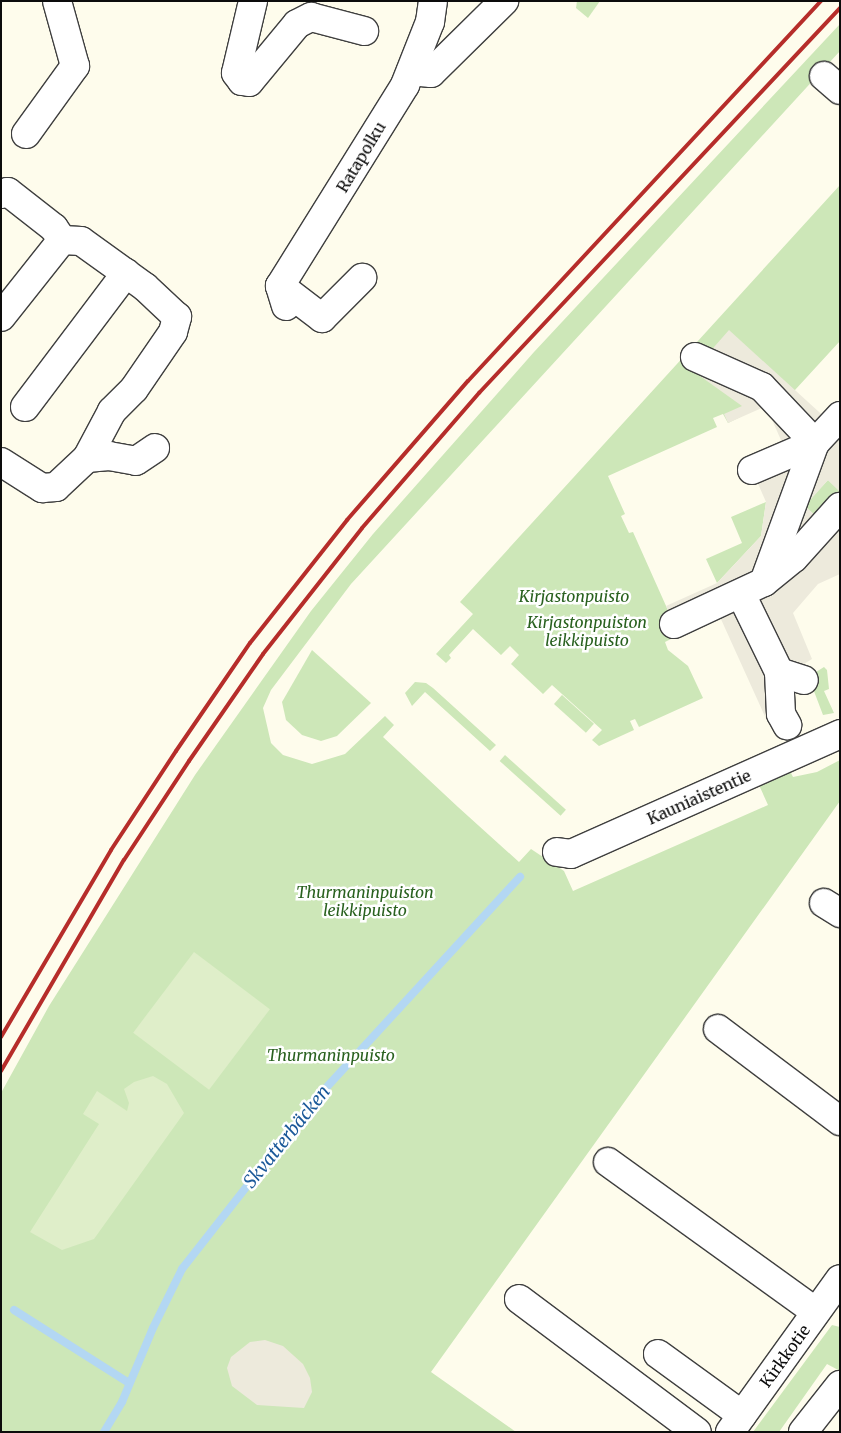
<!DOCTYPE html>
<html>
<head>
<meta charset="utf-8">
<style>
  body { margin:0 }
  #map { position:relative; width:841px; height:1433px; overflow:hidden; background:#fefcec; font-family:Merriweather,serif }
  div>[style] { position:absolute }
  .green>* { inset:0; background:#cde7b8; transform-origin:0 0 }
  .pitch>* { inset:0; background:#dfeec9; transform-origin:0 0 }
  .plaza>* { inset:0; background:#edeadc }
  .stream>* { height:8px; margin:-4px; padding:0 4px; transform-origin:4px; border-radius:4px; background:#b3d7f3 }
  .roads { filter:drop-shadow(1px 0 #3f3f3f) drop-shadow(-1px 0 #3f3f3f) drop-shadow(0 1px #3f3f3f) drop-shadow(0 -1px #3f3f3f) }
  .minor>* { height:28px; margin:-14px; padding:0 14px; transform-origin:14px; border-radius:14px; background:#fff }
  .rail>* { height:4px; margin:-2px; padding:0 2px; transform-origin:2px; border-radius:2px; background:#b62d2a }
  span { translate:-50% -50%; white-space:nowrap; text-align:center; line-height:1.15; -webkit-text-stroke:5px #fff; paint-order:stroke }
  .street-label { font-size:16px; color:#0c0c0c }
  .park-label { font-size:16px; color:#29611f; font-style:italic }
  .water-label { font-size:18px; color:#1b5999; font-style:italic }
  .frame { position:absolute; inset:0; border:2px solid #0c0c0c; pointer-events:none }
</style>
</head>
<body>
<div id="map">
  <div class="green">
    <div style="clip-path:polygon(577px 1px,600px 1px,588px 18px,576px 8px)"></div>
    <div style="clip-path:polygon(840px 24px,840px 51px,351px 584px,271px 690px,263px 708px,271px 743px,283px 755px,312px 764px,345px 754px,385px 716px,394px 725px,383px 737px,458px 807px,519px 862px,531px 849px,564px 871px,573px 891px,768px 805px,759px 785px,790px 771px,793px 777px,817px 772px,840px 760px,840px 801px,431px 1372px,516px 1432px,1px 1432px,1px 1093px,49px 1006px,195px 775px,311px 611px,373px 534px,534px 352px)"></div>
    <div style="clip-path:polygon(840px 185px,840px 341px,795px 390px,728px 423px,723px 414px,713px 418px,717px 427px,608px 476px,625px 514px,621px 516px,629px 533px,633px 532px,679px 635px,665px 642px,668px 650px,688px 666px,703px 698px,639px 727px,635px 719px,630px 721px,634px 730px,599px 746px,592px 740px,602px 730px,552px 685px,543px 694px,511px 664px,519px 655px,510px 646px,501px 655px,473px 629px,449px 655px,451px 658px,446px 663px,436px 654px,473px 614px,460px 602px)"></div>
    <div style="left:828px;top:480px;width:16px;height:35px;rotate:43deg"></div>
    <div style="clip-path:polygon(766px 502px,761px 536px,717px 583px,706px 559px,742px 543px,731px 517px)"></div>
    <div style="clip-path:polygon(312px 650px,371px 703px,337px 736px,321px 741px,302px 735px,286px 720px,282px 702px)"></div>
    <div style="clip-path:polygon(824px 667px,827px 670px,829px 689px,824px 691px,834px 713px,823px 715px,812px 686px,816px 672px)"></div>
    <div style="clip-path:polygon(415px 682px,426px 683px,433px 688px,496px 745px,490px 751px,425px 692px,412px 706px,405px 693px)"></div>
    <div style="left:562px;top:695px;width:43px;height:12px;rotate:42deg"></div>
    <div style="left:505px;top:755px;width:82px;height:8px;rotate:42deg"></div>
    <div style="clip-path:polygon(832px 1325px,840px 1327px,840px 1371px,827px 1364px,779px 1432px,753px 1432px)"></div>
  </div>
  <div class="pitch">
    <div style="left:194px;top:952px;width:95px;height:101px;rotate:37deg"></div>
    <div style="clip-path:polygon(153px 1076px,167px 1084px,184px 1113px,94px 1239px,62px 1250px,30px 1232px,99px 1124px,83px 1114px,97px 1091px,127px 1111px,129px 1103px,124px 1089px,134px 1082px)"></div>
  </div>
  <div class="plaza">
    <div style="clip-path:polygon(evenodd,729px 330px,830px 422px,840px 411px,840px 574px,818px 584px,793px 613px,812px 659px,794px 670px,790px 684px,795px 707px,767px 721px,720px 617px,679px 635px,666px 606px,717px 583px,761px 536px,766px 502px,749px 463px,784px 447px,766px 406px,728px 423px,724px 414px,742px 406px,693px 371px,729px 330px,828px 480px,839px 491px,816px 516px,805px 506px,828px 480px)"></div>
    <div style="clip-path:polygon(265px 1340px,283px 1346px,303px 1364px,310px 1378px,312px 1392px,304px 1408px,257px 1405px,232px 1386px,227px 1368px,231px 1357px,250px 1342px)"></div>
  </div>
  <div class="stream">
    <div style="left:14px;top:1310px;width:136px;rotate:32.4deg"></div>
    <div style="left:104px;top:1432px;width:35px;rotate:-59deg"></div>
    <div style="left:122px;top:1402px;width:80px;rotate:-67.3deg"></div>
    <div style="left:153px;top:1328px;width:66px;rotate:-63.8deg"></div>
    <div style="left:182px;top:1269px;width:212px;rotate:-51.9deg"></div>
    <div style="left:313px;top:1102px;width:306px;rotate:-47.4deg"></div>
  </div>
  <div class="roads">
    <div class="minor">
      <div style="left:253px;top:1px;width:74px;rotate:103.3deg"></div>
      <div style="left:236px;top:73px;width:10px;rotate:53deg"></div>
      <div style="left:242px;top:81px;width:7px;rotate:8deg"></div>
      <div style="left:249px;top:82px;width:75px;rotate:-50.4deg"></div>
      <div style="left:297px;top:24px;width:16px;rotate:-27deg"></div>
      <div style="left:311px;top:17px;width:55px;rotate:14.8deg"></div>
      <div style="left:411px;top:71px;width:20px;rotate:6deg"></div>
      <div style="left:431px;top:73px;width:103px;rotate:-44.6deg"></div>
      <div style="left:824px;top:76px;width:21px;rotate:41deg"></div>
      <div style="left:26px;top:134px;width:84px;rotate:-54.2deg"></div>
      <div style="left:75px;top:66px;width:67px;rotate:-105.5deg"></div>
      <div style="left:1px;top:194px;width:7px;rotate:-16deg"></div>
      <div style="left:8px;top:192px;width:58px;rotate:38deg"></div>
      <div style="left:54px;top:228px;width:14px;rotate:56deg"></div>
      <div style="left:62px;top:240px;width:98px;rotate:128.4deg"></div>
      <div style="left:280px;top:286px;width:53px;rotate:37.3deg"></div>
      <div style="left:322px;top:318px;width:57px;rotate:-45deg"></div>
      <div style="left:286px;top:306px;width:21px;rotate:-107deg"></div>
      <div style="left:280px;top:286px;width:237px;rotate:-58.1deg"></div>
      <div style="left:405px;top:85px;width:68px;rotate:-68.4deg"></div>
      <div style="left:430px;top:22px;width:21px;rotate:-82deg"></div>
      <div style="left:695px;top:357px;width:73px;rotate:24.1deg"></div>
      <div style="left:762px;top:387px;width:77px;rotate:46.6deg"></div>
      <div style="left:25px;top:407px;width:168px;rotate:-53deg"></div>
      <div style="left:87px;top:458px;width:22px;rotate:-5deg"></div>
      <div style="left:109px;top:456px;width:27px;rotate:10deg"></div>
      <div style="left:136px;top:461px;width:23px;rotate:-34deg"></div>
      <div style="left:1px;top:462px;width:49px;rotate:32.4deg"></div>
      <div style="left:42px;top:488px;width:14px;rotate:-4deg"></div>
      <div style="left:56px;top:487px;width:42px;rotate:-43.1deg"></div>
      <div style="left:87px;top:458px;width:53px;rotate:-62deg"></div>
      <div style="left:112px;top:411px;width:31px;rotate:-45deg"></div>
      <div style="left:134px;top:389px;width:69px;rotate:-55.6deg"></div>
      <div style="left:173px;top:332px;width:16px;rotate:-75deg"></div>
      <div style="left:177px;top:317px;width:44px;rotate:-136.8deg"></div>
      <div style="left:145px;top:287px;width:79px;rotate:-144.3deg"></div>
      <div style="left:81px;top:241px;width:19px;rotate:-177deg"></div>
      <div style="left:752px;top:470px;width:69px;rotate:-23.2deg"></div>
      <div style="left:764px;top:582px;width:38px;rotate:-39deg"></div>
      <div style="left:794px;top:558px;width:69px;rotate:-48deg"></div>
      <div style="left:741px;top:594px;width:87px;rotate:64deg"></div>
      <div style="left:779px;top:672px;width:42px;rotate:87.3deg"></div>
      <div style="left:781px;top:714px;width:13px;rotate:61deg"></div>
      <div style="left:674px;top:624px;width:99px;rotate:-25deg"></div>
      <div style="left:764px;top:582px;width:148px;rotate:-69.9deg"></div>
      <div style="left:815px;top:443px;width:37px;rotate:-47deg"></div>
      <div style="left:779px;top:672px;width:26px;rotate:18deg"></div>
      <div style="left:557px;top:852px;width:14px;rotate:8deg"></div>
      <div style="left:571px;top:854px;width:295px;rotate:-24deg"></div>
      <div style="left:824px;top:903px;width:19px;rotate:32deg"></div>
      <div style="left:718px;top:1029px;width:153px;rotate:37deg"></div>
      <div style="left:608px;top:1162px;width:256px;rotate:35.8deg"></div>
      <div style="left:519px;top:1299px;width:222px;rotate:36.8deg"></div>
      <div style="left:658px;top:1354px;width:104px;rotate:36deg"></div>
      <div style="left:730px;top:1432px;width:188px;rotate:-54.3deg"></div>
      <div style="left:803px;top:1432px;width:60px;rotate:-51.8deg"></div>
    </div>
  </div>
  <div class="rail">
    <div style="left:1px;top:1037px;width:217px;rotate:-59.5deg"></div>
    <div style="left:111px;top:850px;width:118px;rotate:-56.7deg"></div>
    <div style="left:176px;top:751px;width:131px;rotate:-55.6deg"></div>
    <div style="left:250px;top:643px;width:157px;rotate:-51.7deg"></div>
    <div style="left:347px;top:520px;width:184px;rotate:-49deg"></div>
    <div style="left:468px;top:381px;width:519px;rotate:-47.11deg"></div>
    <div style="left:1px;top:1071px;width:244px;rotate:-59.8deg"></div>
    <div style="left:124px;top:860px;width:118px;rotate:-56.7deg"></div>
    <div style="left:189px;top:761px;width:130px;rotate:-55.3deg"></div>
    <div style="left:263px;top:654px;width:160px;rotate:-51.8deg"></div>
    <div style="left:362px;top:528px;width:179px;rotate:-49.1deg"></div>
    <div style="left:479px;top:393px;width:528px;rotate:-46.84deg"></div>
  </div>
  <div class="street-label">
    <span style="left:361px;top:157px;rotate:-59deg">Ratapolku</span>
    <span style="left:699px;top:797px;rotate:-24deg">Kauniaistentie</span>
    <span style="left:785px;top:1356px;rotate:-54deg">Kirkkotie</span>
  </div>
  <div class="park-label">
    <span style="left:574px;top:596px">Kirjastonpuisto</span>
    <span style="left:587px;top:631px">Kirjastonpuiston<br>leikkipuisto</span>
    <span style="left:365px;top:901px">Thurmaninpuiston<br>leikkipuisto</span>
    <span style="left:331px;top:1055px">Thurmaninpuisto</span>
  </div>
  <div class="water-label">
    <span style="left:287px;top:1137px;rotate:-51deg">Skvatterbäcken</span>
  </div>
  <div class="frame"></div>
</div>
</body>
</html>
